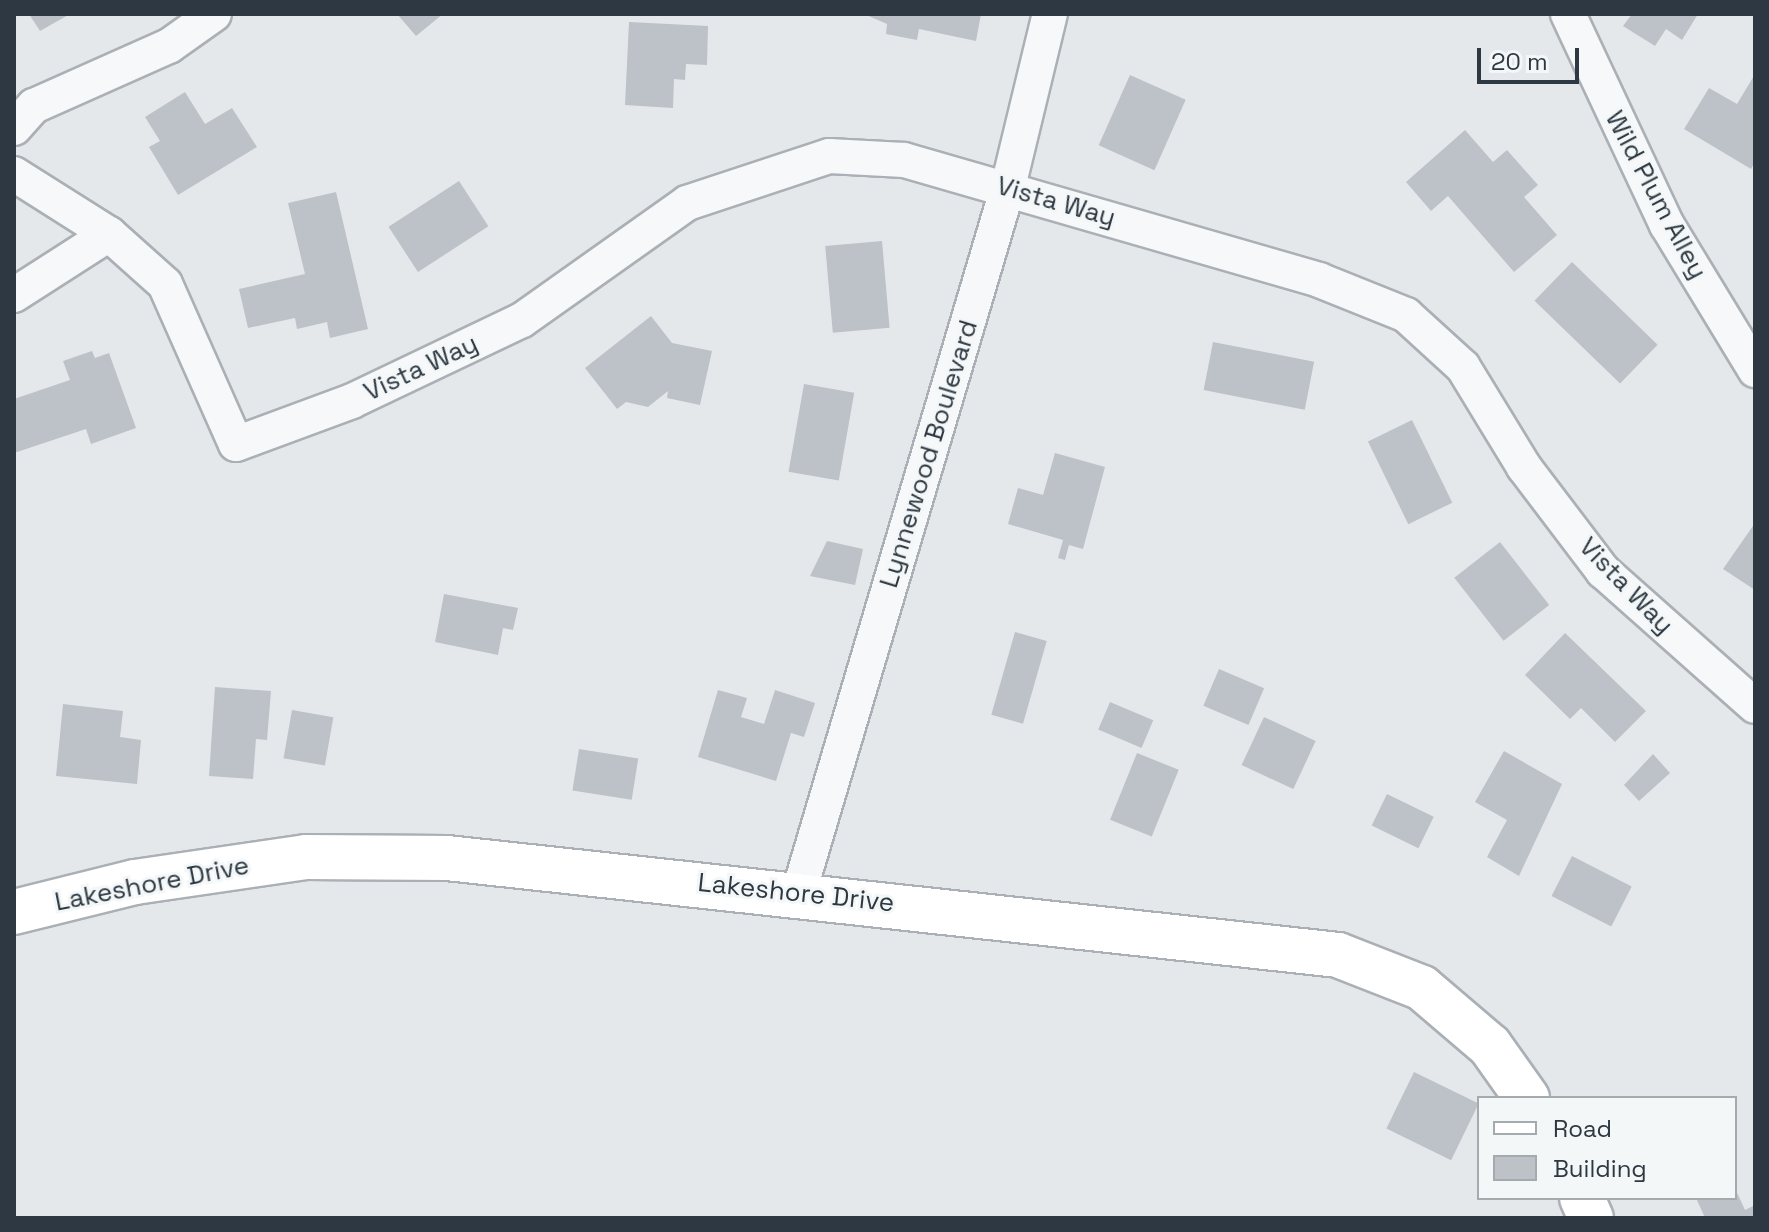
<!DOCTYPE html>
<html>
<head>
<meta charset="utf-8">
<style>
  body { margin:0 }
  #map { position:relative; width:1769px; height:1232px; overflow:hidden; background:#e5e8eb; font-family:"Space Grotesk",sans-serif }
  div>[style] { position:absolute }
  .building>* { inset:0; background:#bcc2c8; transform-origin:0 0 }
  .roads { filter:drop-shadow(2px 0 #aab0b5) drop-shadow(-2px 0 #aab0b5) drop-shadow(0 2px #aab0b5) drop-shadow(0 -2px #aab0b5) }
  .street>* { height:34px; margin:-17px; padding:0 17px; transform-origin:17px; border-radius:17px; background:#f7f8fa }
  .secondary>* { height:44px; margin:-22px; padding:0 22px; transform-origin:22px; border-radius:22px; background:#fff }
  span { translate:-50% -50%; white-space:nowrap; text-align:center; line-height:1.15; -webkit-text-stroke:6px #f4f7f8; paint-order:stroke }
  .street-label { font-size:26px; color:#2d3842 }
  .frame { position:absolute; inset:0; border:16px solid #2d3842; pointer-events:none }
  .legend { position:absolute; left:1477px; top:1096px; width:260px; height:104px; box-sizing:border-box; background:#f4f7f8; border:2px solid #a4abaf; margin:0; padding:10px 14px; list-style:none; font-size:24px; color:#2d3842 }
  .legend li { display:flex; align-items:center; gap:16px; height:40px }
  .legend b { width:40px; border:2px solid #a4abaf }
  .scale { position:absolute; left:1477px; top:48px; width:102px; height:36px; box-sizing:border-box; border:4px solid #2d3842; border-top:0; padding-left:10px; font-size:24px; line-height:28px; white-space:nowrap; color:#2d3842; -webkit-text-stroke:6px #f4f7f8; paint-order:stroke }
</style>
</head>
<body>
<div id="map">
  <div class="building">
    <div style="clip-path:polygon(29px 14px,70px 14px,40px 31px)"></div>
    <div style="clip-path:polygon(397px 14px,443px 14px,416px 36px)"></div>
    <div style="clip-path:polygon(864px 14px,981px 14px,976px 41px,919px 29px,917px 40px,886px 34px,887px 24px)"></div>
    <div style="clip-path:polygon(1632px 14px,1698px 14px,1682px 40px,1666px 29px,1655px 46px,1623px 26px)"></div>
    <div style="clip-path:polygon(629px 22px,708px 26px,707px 65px,686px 64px,685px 80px,674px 79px,673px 108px,625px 105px)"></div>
    <div style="clip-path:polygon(1755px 74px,1755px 162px,1751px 169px,1684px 129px,1709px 88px,1737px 104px)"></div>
    <div style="left:1130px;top:75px;width:61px;height:77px;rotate:24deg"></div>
    <div style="clip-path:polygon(185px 92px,205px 124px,232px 108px,257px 147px,178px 195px,149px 147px,160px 141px,145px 117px)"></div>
    <div style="clip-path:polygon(1465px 130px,1493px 162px,1507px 150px,1538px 185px,1524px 197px,1557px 235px,1514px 272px,1448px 196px,1431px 211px,1406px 182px)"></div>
    <div style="left:459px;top:181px;width:54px;height:84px;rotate:57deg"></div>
    <div style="clip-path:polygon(336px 192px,368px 329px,330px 338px,327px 322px,297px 329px,295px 318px,248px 328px,239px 289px,305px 274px,288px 203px)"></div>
    <div style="left:882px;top:241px;width:87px;height:57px;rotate:85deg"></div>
    <div style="left:1572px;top:262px;width:119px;height:54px;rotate:44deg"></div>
    <div style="clip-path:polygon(651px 316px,672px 343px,712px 351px,700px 405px,667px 398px,668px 391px,648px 407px,626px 402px,617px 409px,585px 368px)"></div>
    <div style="left:1213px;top:342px;width:103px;height:49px;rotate:11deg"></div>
    <div style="clip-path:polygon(92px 351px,95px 358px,109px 353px,136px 428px,91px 444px,86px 429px,14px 453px,14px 399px,70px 380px,63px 361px)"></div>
    <div style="left:804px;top:384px;width:51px;height:89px;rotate:10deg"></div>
    <div style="left:1412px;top:420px;width:92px;height:49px;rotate:64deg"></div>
    <div style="clip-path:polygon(1055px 453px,1105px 467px,1083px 549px,1069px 545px,1065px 560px,1058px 558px,1063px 540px,1008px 524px,1018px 488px,1043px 495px)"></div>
    <div style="clip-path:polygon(1755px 523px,1755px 590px,1723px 569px)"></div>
    <div style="clip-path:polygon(827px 541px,863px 549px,855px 585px,810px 576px)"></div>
    <div style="left:1500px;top:542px;width:80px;height:58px;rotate:52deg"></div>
    <div style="clip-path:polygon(444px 594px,518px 608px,513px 630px,503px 628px,498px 655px,435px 642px)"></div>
    <div style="left:1015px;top:632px;width:33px;height:86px;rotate:16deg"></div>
    <div style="clip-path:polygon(1565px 633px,1646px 711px,1615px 742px,1581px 708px,1570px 719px,1525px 675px)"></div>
    <div style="left:1219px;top:669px;width:49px;height:40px;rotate:23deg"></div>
    <div style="clip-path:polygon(215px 687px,271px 691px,267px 740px,256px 739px,253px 779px,209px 776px)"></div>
    <div style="clip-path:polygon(718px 690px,747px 698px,741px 717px,764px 724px,775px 690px,815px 703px,804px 737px,791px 733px,776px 781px,698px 757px)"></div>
    <div style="left:1110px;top:702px;width:47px;height:30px;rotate:23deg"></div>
    <div style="clip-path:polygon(63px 704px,123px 711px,120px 737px,141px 740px,137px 784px,56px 776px)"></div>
    <div style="left:292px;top:710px;width:42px;height:49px;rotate:10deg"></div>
    <div style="left:1264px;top:717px;width:57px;height:53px;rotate:25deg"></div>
    <div style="left:579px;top:749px;width:60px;height:42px;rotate:9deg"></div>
    <div style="clip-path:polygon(1504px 751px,1562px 784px,1519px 876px,1487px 857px,1507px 820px,1475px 802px)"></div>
    <div style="left:1137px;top:753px;width:45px;height:72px;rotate:22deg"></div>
    <div style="clip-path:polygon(1653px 754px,1670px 773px,1639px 801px,1624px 785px)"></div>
    <div style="left:1387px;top:794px;width:52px;height:35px;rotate:26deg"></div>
    <div style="left:1572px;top:856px;width:67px;height:45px;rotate:27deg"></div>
    <div style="left:1414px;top:1072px;width:72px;height:63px;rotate:26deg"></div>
    <div style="clip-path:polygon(1735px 1188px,1745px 1210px,1755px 1205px,1755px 1218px,1705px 1218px,1696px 1198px,1735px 1198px)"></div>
  </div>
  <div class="roads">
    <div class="street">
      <div style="left:1568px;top:14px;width:233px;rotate:64.9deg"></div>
      <div style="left:1667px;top:225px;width:170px;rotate:58.7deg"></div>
      <div style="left:14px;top:128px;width:30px;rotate:-48deg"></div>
      <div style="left:34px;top:106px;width:148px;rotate:-24deg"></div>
      <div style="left:169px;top:46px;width:55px;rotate:-35.4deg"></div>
      <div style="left:14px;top:174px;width:112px;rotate:32.3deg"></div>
      <div style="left:109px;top:234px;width:75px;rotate:41.8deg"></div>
      <div style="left:165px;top:284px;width:175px;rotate:66.1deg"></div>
      <div style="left:236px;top:444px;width:124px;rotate:-20.3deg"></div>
      <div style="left:352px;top:401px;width:188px;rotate:-25.5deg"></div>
      <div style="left:522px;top:320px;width:202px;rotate:-35.3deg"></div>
      <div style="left:687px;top:203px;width:150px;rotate:-18.3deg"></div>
      <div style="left:829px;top:156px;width:75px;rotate:3.1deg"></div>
      <div style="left:904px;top:160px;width:432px;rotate:16.1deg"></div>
      <div style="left:1319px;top:280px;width:94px;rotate:21.9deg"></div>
      <div style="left:1406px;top:315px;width:77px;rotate:42.4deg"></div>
      <div style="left:1463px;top:367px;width:117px;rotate:58.6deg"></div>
      <div style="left:1524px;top:467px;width:131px;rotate:52.8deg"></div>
      <div style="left:1603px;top:571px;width:203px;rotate:41.6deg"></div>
      <div style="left:14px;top:295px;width:113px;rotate:-32.7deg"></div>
      <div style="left:799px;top:892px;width:735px;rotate:-73.49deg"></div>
      <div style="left:1008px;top:187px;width:178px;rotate:-76.4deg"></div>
    </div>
    <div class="secondary">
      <div style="left:14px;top:912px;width:125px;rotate:-13.9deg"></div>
      <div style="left:135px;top:882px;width:173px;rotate:-8.3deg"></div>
      <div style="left:306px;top:857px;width:141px;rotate:0.4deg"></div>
      <div style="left:447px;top:858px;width:896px;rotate:6.21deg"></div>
      <div style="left:1338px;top:955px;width:90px;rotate:21.4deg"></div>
      <div style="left:1422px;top:988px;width:89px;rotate:40.5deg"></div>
      <div style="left:1490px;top:1046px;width:64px;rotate:54.6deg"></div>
      <div style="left:1582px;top:1198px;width:22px;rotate:66deg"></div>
    </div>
  </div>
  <div class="street-label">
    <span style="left:1656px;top:195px;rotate:62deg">Wild Plum Alley</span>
    <span style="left:1056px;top:202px;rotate:16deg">Vista Way</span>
    <span style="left:421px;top:368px;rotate:-25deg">Vista Way</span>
    <span style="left:929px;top:454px;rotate:-73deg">Lynnewood Boulevard</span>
    <span style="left:1626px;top:586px;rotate:46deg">Vista Way</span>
    <span style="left:152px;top:884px;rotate:-11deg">Lakeshore Drive</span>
    <span style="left:796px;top:893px;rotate:6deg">Lakeshore Drive</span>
  </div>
  <div class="frame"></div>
  <ul class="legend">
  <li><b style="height:10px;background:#fff"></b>Road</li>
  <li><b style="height:22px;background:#bcc2c8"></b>Building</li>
  </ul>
  <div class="scale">20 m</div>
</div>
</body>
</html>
